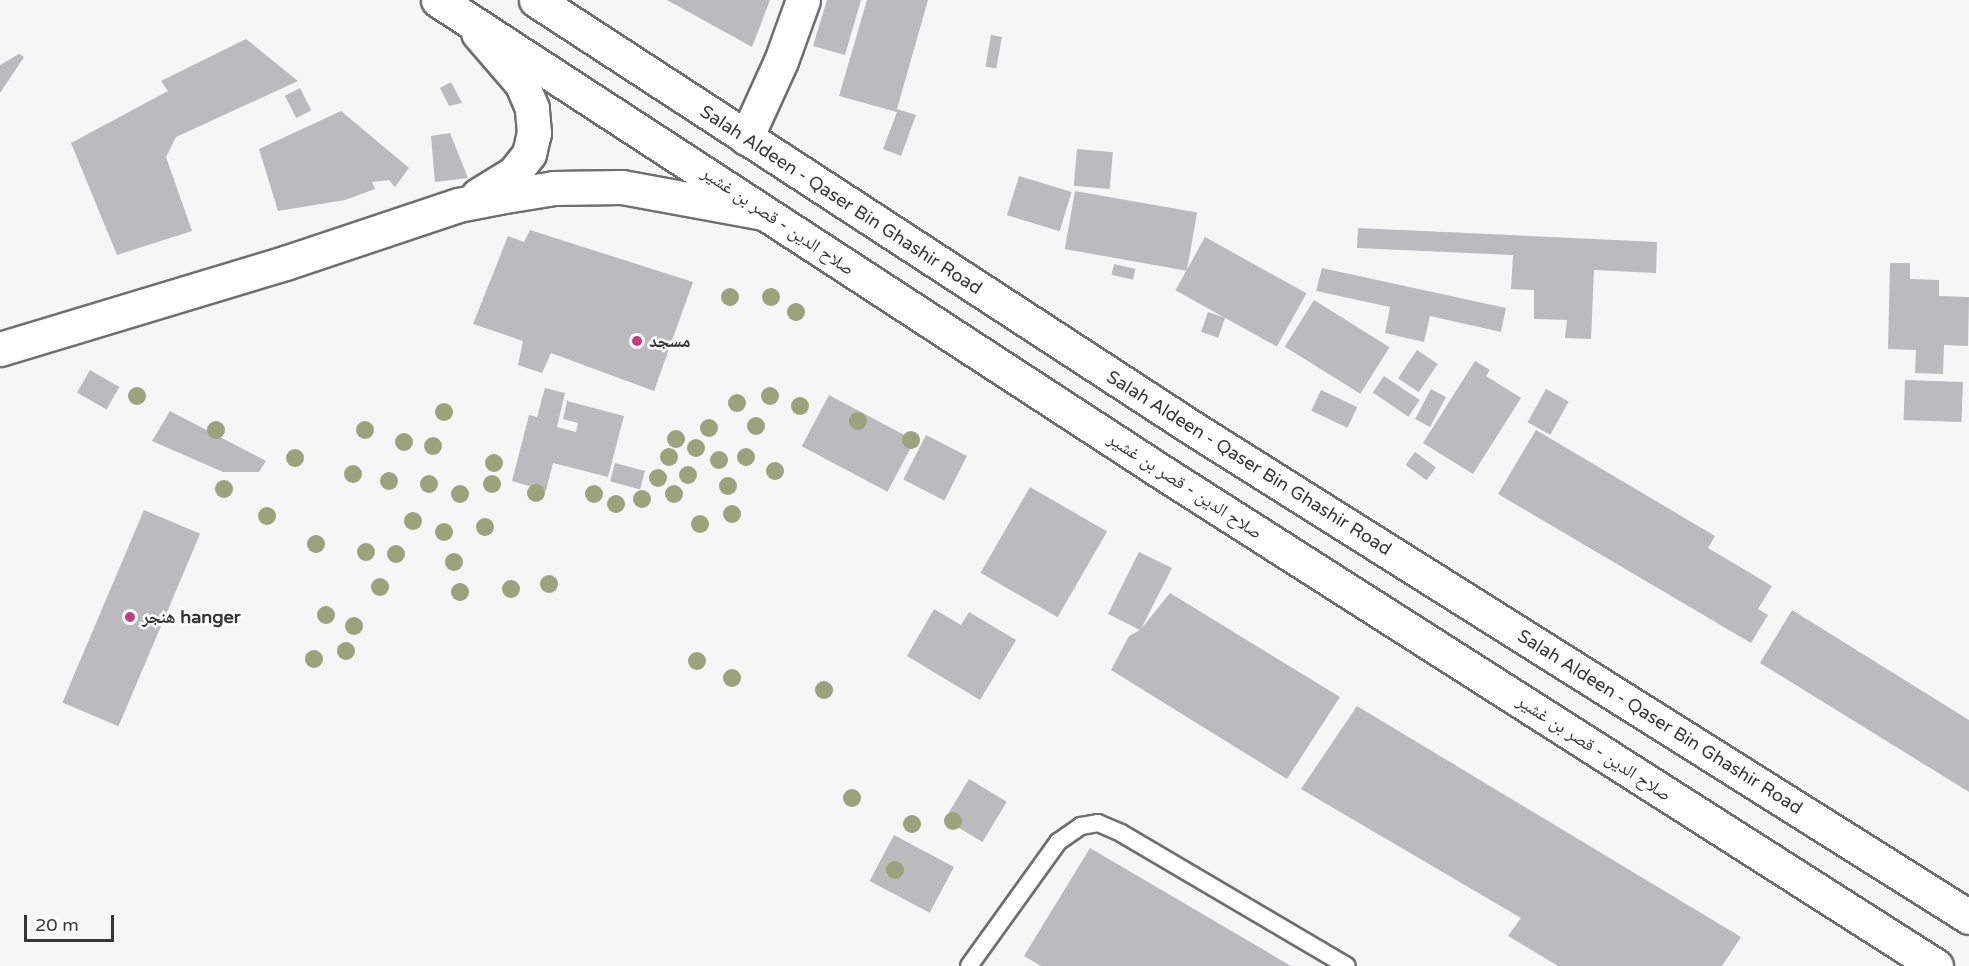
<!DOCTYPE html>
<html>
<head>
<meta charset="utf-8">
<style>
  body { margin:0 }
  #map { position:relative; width:1969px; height:966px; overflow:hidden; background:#f6f6f7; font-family:"Varela Round","Noto Naskh Arabic",sans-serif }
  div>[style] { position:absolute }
  .building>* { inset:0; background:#bbbbbd; transform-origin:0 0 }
  .roads { filter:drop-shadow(2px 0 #6f6f70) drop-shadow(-2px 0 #6f6f70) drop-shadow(0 2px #6f6f70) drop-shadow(0 -2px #6f6f70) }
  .service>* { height:16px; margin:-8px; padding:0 8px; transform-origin:8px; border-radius:8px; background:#fff }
  .minor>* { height:33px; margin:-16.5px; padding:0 16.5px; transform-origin:16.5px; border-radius:16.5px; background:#fff }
  .primary>* { height:33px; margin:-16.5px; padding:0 16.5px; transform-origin:16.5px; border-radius:16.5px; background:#fff }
  .trunk>* { height:33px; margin:-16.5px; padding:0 16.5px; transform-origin:16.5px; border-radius:16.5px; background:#fff }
  .trees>* { width:18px; height:18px; margin:-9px; border-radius:50%; background:#9ca37c }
  .dots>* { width:16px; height:16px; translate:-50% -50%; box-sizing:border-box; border:3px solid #fff; border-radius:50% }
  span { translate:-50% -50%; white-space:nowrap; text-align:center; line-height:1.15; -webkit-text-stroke:5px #fff; paint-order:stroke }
  .street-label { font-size:18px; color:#363637 }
  .poi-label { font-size:18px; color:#363637; font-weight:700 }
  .left { translate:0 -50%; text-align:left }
  .scale { position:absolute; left:24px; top:915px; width:90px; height:27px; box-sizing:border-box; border:3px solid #363637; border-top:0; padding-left:8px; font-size:18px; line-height:21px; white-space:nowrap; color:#363637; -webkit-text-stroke:4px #fff; paint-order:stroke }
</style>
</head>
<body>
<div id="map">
  <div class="building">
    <div style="clip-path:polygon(667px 0,770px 0,752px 47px)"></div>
    <div style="clip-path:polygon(827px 0,861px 0,845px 55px,813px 46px)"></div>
    <div style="clip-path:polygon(867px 0,928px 0,897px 109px,916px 115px,901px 156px,883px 149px,897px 112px,839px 96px)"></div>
    <div style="left:991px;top:35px;width:11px;height:32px;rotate:10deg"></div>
    <div style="clip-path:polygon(246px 39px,298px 81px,176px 137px,166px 157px,192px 231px,117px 255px,71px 143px,168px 91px,161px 81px)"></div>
    <div style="clip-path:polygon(19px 54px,24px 57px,0 93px,0 65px)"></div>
    <div style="clip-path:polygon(451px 82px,462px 103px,449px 106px,440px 88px)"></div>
    <div style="left:300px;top:88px;width:25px;height:17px;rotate:63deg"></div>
    <div style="clip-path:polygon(341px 111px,409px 168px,395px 187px,389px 180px,372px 182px,375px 189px,345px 200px,278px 211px,259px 149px)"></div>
    <div style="clip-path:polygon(450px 133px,468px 178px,435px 182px,431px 136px)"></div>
    <div style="left:1077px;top:149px;width:36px;height:37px;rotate:5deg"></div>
    <div style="left:1019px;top:176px;width:55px;height:41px;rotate:17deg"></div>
    <div style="left:1075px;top:191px;width:124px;height:59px;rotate:10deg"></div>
    <div style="clip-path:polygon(1358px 228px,1657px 242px,1656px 273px,1594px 270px,1591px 339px,1565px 338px,1567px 320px,1534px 319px,1534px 290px,1511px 289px,1513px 255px,1357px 248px)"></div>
    <div style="clip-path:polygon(530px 230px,693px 282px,654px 391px,551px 353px,542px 373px,518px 365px,523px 341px,473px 324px,508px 236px,524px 242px)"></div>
    <div style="left:1205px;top:237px;width:116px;height:61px;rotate:29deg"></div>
    <div style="clip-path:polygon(1890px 263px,1910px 263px,1910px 279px,1939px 280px,1939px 296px,1969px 297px,1968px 346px,1944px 345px,1943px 374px,1915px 373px,1916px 350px,1888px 349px)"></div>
    <div style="left:1114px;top:264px;width:22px;height:11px;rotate:13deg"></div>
    <div style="clip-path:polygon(1322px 268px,1506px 308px,1501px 332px,1430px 316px,1424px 342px,1385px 333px,1390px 307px,1316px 291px)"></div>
    <div style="left:1314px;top:300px;width:89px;height:55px;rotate:32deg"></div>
    <div style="left:1208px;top:312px;width:18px;height:21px;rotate:19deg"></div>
    <div style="left:1417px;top:350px;width:25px;height:34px;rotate:34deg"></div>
    <div style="clip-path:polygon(1475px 361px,1490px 370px,1486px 376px,1521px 398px,1473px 474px,1423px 443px)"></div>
    <div style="left:90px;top:370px;width:34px;height:26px;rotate:30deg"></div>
    <div style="left:1384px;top:376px;width:43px;height:20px;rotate:34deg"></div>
    <div style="left:1905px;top:380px;width:58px;height:40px;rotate:2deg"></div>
    <div style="clip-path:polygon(545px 388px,565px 393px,557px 427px,576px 432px,578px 423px,563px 419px,567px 401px,624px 416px,608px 477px,553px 463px,546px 491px,512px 481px,529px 415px,537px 417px)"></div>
    <div style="left:1431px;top:389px;width:17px;height:34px;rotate:28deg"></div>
    <div style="left:1546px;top:389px;width:26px;height:38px;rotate:29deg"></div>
    <div style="left:1321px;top:390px;width:40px;height:23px;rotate:25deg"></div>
    <div style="left:829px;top:395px;width:97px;height:58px;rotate:28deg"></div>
    <div style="clip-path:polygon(170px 411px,266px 461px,259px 472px,223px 472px,152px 441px)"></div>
    <div style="clip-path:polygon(1536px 430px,1715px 536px,1708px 548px,1772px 586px,1758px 609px,1768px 615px,1751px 643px,1498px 494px)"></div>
    <div style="left:926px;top:435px;width:46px;height:50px;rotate:27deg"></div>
    <div style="left:1415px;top:452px;width:26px;height:16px;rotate:36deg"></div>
    <div style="left:615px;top:463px;width:31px;height:19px;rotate:15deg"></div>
    <div style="left:1030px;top:487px;width:89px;height:99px;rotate:30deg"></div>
    <div style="left:144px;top:510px;width:61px;height:209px;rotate:23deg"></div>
    <div style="clip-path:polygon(1139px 552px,1172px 568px,1141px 629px,1170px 593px,1340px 697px,1287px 779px,1111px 670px,1129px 636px,1140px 630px,1108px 614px)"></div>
    <div style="clip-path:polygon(934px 609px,961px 625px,969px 612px,1016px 640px,980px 700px,907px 656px)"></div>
    <div style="clip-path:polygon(1792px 610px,1969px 720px,1969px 792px,1760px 663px)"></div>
    <div style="clip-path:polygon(1357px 706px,1741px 937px,1722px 966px,1558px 966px,1508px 936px,1521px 918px,1301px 789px)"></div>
    <div style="left:969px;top:779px;width:44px;height:47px;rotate:31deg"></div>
    <div style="left:894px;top:835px;width:68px;height:52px;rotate:28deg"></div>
    <div style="clip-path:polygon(1090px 848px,1291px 966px,1041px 966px,1024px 956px)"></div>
  </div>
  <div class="roads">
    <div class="service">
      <div style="left:969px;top:966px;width:153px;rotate:-54.3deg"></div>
      <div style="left:1058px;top:842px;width:28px;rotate:-35deg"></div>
      <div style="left:1081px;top:826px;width:17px;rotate:-10deg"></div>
      <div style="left:1098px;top:823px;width:25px;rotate:23deg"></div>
      <div style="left:1121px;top:833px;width:262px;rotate:30.5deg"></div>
    </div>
    <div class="minor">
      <div style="left:746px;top:138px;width:85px;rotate:-65.6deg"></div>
      <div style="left:781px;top:61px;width:65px;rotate:-70.2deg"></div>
    </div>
    <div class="primary">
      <div style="left:478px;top:195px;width:42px;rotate:-31.4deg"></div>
      <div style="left:514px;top:173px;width:24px;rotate:-52deg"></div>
      <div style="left:529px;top:154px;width:22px;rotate:-77deg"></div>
      <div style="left:534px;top:133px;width:25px;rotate:-95deg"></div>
      <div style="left:532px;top:108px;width:26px;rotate:-113deg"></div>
      <div style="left:522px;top:84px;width:67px;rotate:-130.8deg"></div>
      <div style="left:0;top:349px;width:298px;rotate:-16.8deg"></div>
      <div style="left:285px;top:263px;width:182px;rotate:-18.5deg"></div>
      <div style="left:458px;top:205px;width:42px;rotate:-11deg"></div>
      <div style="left:499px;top:197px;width:56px;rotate:-9.3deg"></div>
      <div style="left:554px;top:188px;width:68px;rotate:-0.8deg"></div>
      <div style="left:622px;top:187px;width:144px;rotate:10.4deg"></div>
    </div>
    <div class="trunk">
      <div style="left:438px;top:0;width:871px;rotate:33.11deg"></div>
      <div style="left:1168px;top:476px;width:911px;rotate:32.54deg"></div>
      <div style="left:536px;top:0;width:789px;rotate:33.11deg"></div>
      <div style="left:1197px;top:431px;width:912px;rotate:32.19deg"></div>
    </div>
  </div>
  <div class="trees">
    <div style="left:730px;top:297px"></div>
    <div style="left:771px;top:297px"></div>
    <div style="left:796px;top:312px"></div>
    <div style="left:137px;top:396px"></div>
    <div style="left:770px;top:396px"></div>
    <div style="left:737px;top:403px"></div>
    <div style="left:800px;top:406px"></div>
    <div style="left:444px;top:412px"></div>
    <div style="left:858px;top:421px"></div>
    <div style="left:756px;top:426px"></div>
    <div style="left:709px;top:428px"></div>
    <div style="left:216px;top:430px"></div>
    <div style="left:365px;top:430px"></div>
    <div style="left:676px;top:439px"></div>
    <div style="left:911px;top:440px"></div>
    <div style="left:404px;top:442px"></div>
    <div style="left:433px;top:446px"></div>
    <div style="left:696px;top:448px"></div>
    <div style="left:669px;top:457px"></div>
    <div style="left:746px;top:457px"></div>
    <div style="left:295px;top:458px"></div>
    <div style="left:719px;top:460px"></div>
    <div style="left:494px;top:463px"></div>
    <div style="left:775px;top:471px"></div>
    <div style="left:353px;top:474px"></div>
    <div style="left:688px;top:475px"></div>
    <div style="left:658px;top:478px"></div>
    <div style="left:389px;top:481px"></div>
    <div style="left:429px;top:484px"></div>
    <div style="left:492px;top:484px"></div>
    <div style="left:728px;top:486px"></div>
    <div style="left:224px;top:489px"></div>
    <div style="left:536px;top:493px"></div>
    <div style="left:460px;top:494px"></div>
    <div style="left:594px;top:494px"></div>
    <div style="left:674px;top:494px"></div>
    <div style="left:642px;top:499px"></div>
    <div style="left:616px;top:504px"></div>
    <div style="left:732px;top:514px"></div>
    <div style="left:267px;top:516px"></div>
    <div style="left:413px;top:521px"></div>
    <div style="left:700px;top:524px"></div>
    <div style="left:485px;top:527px"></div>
    <div style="left:444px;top:532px"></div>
    <div style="left:316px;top:544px"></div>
    <div style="left:366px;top:552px"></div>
    <div style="left:396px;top:554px"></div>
    <div style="left:454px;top:562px"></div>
    <div style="left:549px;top:584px"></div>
    <div style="left:380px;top:587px"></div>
    <div style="left:511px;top:589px"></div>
    <div style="left:460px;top:592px"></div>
    <div style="left:326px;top:615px"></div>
    <div style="left:354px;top:626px"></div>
    <div style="left:346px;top:651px"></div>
    <div style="left:314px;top:659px"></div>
    <div style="left:697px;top:661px"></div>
    <div style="left:732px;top:678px"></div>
    <div style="left:824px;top:690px"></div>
    <div style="left:852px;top:798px"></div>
    <div style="left:953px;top:821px"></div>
    <div style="left:912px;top:824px"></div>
    <div style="left:895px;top:870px"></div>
  </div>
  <div class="dots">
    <div style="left:637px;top:341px;background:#c43e7f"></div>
    <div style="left:130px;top:617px;background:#c43e7f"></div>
  </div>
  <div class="street-label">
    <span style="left:841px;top:200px;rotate:33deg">Salah Aldeen - Qaser Bin Ghashir Road</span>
    <span style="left:778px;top:221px;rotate:34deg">صلاح الدين - قصر بن غشير</span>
    <span style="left:1249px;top:463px;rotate:32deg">Salah Aldeen - Qaser Bin Ghashir Road</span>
    <span style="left:1185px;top:486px;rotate:33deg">صلاح الدين - قصر بن غشير</span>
    <span style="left:1660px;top:722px;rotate:32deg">Salah Aldeen - Qaser Bin Ghashir Road</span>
    <span style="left:1594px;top:748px;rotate:33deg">صلاح الدين - قصر بن غشير</span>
  </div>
  <div class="poi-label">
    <span class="left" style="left:649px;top:341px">مسجد</span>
    <span class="left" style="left:142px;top:617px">هنجر hanger</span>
  </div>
  <div class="scale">20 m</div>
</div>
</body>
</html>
